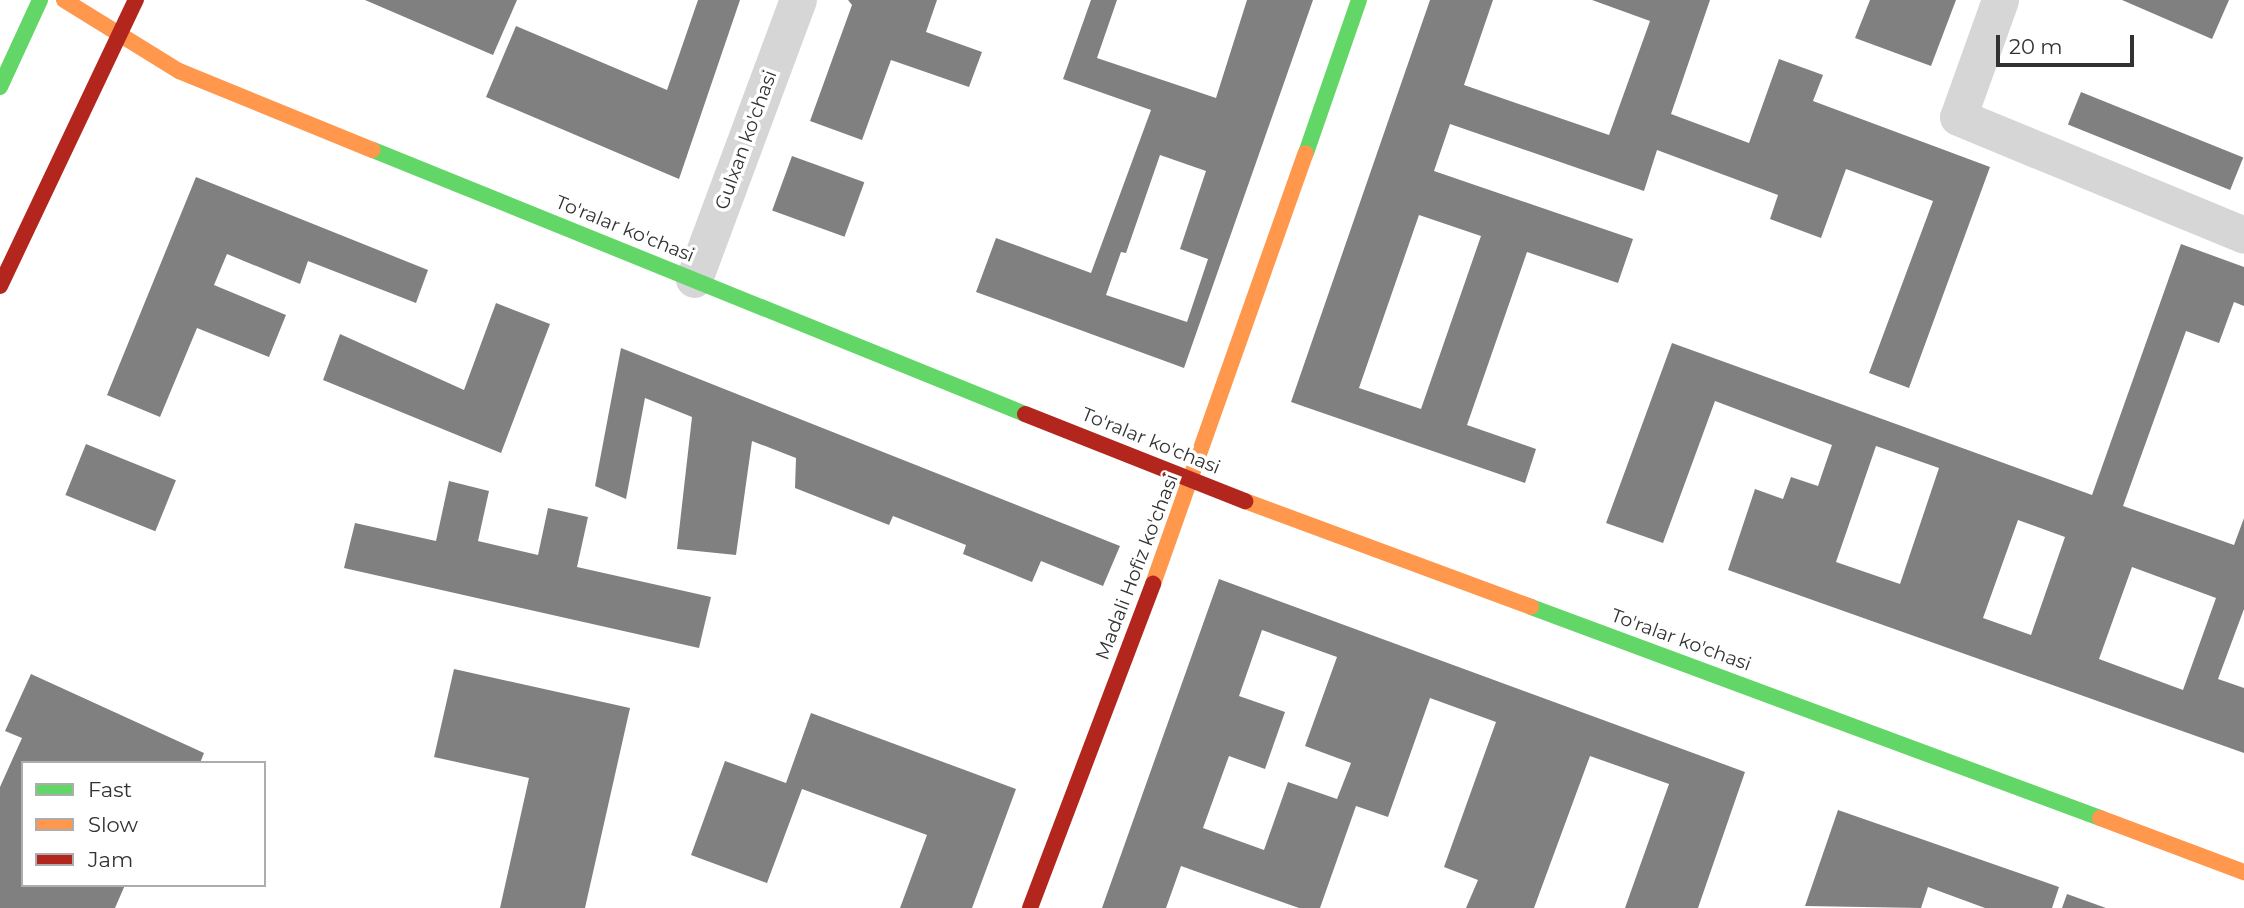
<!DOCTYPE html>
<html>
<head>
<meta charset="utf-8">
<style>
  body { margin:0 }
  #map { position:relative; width:2244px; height:908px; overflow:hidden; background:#fff; font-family:Montserrat,sans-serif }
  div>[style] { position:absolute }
  .building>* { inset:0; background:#808080; transform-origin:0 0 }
  .street>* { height:37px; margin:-18.5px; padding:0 18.5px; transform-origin:18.5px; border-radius:18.5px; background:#d6d6d6 }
  .fast>* { height:16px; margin:-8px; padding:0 8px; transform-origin:8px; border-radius:8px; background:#63d668 }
  .slow>* { height:16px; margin:-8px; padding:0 8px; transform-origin:8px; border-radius:8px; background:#ff974d }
  .jam>* { height:16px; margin:-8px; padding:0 8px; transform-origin:8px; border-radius:8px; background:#b3261e }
  span { translate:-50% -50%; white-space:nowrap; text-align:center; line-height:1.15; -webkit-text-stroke:7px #fff; paint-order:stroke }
  .street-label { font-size:19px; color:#323232 }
  .legend { position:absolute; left:21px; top:761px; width:245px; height:126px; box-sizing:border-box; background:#fff; border:2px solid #adadad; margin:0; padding:9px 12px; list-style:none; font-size:21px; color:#323232 }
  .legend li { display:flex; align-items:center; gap:14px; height:35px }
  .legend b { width:35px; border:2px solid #adadad }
  .scale { position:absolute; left:1996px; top:35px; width:138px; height:32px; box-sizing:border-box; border:4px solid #323232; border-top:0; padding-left:9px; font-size:21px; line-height:24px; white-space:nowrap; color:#323232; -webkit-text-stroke:5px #fff; paint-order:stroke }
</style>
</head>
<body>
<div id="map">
  <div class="building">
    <div style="clip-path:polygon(365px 0,517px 0,493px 55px)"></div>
    <div style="clip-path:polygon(698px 0,740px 0,679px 179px,486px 97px,516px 26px,667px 90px)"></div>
    <div style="clip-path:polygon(848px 0,937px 0,926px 32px,982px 52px,969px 87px,891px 60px,862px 140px,810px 121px,852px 5px)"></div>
    <div style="clip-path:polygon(evenodd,1091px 0,1117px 0,1097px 58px,1216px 98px,1247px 0,1313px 0,1184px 368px,976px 292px,996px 238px,1091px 273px,1151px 110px,1063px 79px,1091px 0,1160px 155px,1206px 171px,1180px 249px,1208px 259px,1187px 322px,1106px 295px,1121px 252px,1126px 253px,1160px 155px)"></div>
    <div style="clip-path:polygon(evenodd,1430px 0,1493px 0,1464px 85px,1609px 135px,1650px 21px,1592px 0,1710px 0,1671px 114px,1749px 143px,1779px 59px,1823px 75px,1813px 101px,1990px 167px,1909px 388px,1869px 373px,1933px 201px,1846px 169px,1821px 238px,1770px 219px,1778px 195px,1657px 150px,1644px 191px,1450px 124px,1434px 171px,1633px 239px,1618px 283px,1527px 252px,1467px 425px,1536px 449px,1525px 483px,1291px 402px,1430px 0,1419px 215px,1481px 236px,1421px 409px,1359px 388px,1419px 215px)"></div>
    <div style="clip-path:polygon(1870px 0,1956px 0,1931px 66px,1855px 38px)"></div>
    <div style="clip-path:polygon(2122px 0,2229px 0,2212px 39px)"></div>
    <div style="left:2081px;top:92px;width:175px;height:35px;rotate:22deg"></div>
    <div style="left:792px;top:156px;width:77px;height:58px;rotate:20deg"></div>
    <div style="clip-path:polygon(196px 177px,428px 270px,416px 303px,308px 261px,300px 284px,227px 254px,214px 285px,286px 315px,269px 357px,197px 328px,160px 417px,107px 395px)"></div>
    <div style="clip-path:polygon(evenodd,2181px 244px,2244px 267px,2244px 306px,2234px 302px,2219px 343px,2186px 331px,2123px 506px,2234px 545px,2244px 518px,2244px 609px,2218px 679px,2244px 688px,2244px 753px,1728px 570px,1755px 489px,1783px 499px,1791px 477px,1818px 486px,1832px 445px,1715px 401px,1663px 543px,1606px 523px,1672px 343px,2092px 495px,2181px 244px,1876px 446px,1939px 468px,1900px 584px,1836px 562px,1876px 446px,2181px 244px,2018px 520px,2065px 537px,2031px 635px,1983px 618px,2018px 520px,2181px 244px,2132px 567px,2216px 598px,2183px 690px,2099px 659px,2132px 567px)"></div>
    <div style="clip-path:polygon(496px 303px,550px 324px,501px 453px,323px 380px,340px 334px,464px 390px)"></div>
    <div style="clip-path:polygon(621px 348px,1120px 546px,1103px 586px,1041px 561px,1032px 582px,963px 554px,966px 545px,893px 516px,889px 525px,795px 488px,796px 458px,752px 441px,736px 555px,677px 549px,692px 417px,645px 398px,626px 499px,595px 486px)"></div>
    <div style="left:86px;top:444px;width:97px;height:55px;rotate:22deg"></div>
    <div style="clip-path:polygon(449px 481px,489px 491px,478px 541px,538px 555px,548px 508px,588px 517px,577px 567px,711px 597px,699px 648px,344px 568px,355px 523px,436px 541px)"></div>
    <div style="clip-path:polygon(evenodd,1219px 579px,1745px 772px,1698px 908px,1625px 908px,1669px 784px,1590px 756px,1534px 908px,1466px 908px,1478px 880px,1444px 867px,1496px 722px,1430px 698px,1388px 817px,1356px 806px,1320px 908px,1299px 908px,1181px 866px,1166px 908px,1102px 908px,1219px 579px,1262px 630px,1337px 657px,1305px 746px,1351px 763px,1337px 799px,1288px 782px,1264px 850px,1203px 828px,1229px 756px,1265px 769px,1285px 712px,1239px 696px,1262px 630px)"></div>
    <div style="clip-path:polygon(454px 669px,630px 708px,585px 908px,500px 908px,529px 778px,434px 757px)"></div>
    <div style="clip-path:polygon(31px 674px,204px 753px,200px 763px,23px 763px,23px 885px,125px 885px,115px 908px,0 908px,0 787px,22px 738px,5px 731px)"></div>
    <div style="clip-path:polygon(811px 713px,1016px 789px,972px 908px,900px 908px,927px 835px,802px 789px,767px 883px,691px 855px,725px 761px,786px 783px)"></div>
    <div style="clip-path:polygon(1838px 810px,2059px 887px,2052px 908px,1985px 908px,1928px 887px,1921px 908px,1805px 906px)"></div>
    <div style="clip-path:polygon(2067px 894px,2106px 908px,2062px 908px)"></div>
  </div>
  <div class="street">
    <div style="left:2000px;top:0;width:124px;rotate:109.7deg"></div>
    <div style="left:1958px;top:117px;width:309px;rotate:22.4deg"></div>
    <div style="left:694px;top:279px;width:298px;rotate:-69.6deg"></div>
  </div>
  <div class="fast">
    <div style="left:0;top:87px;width:96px;rotate:-65.3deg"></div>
    <div style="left:373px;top:150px;width:703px;rotate:22.04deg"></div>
    <div style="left:1306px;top:153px;width:162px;rotate:-70.9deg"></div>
    <div style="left:1531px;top:607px;width:607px;rotate:20.35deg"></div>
  </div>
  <div class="slow">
    <div style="left:64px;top:0;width:135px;rotate:31.7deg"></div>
    <div style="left:179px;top:71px;width:209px;rotate:22.2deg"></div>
    <div style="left:1245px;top:501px;width:305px;rotate:20.3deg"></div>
    <div style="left:1153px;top:584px;width:457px;rotate:-70.5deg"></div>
    <div style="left:2100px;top:818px;width:154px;rotate:20.6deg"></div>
  </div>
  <div class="jam">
    <div style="left:0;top:286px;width:317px;rotate:-64.6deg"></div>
    <div style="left:1025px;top:414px;width:237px;rotate:21.6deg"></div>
    <div style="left:1030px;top:908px;width:347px;rotate:-69.2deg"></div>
  </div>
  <div class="street-label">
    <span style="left:746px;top:140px;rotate:-70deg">Gulxan ko'chasi</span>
    <span style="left:625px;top:229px;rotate:22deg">To'ralar ko'chasi</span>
    <span style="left:1151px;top:441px;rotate:22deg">To'ralar ko'chasi</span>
    <span style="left:1137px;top:567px;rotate:-69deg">Madali Hofiz ko'chasi</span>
    <span style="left:1681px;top:640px;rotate:20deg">To'ralar ko'chasi</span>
  </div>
  <ul class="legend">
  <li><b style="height:9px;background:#63d668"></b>Fast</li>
  <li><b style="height:9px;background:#ff974d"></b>Slow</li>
  <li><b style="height:9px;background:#b3261e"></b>Jam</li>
  </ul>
  <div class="scale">20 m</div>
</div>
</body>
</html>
